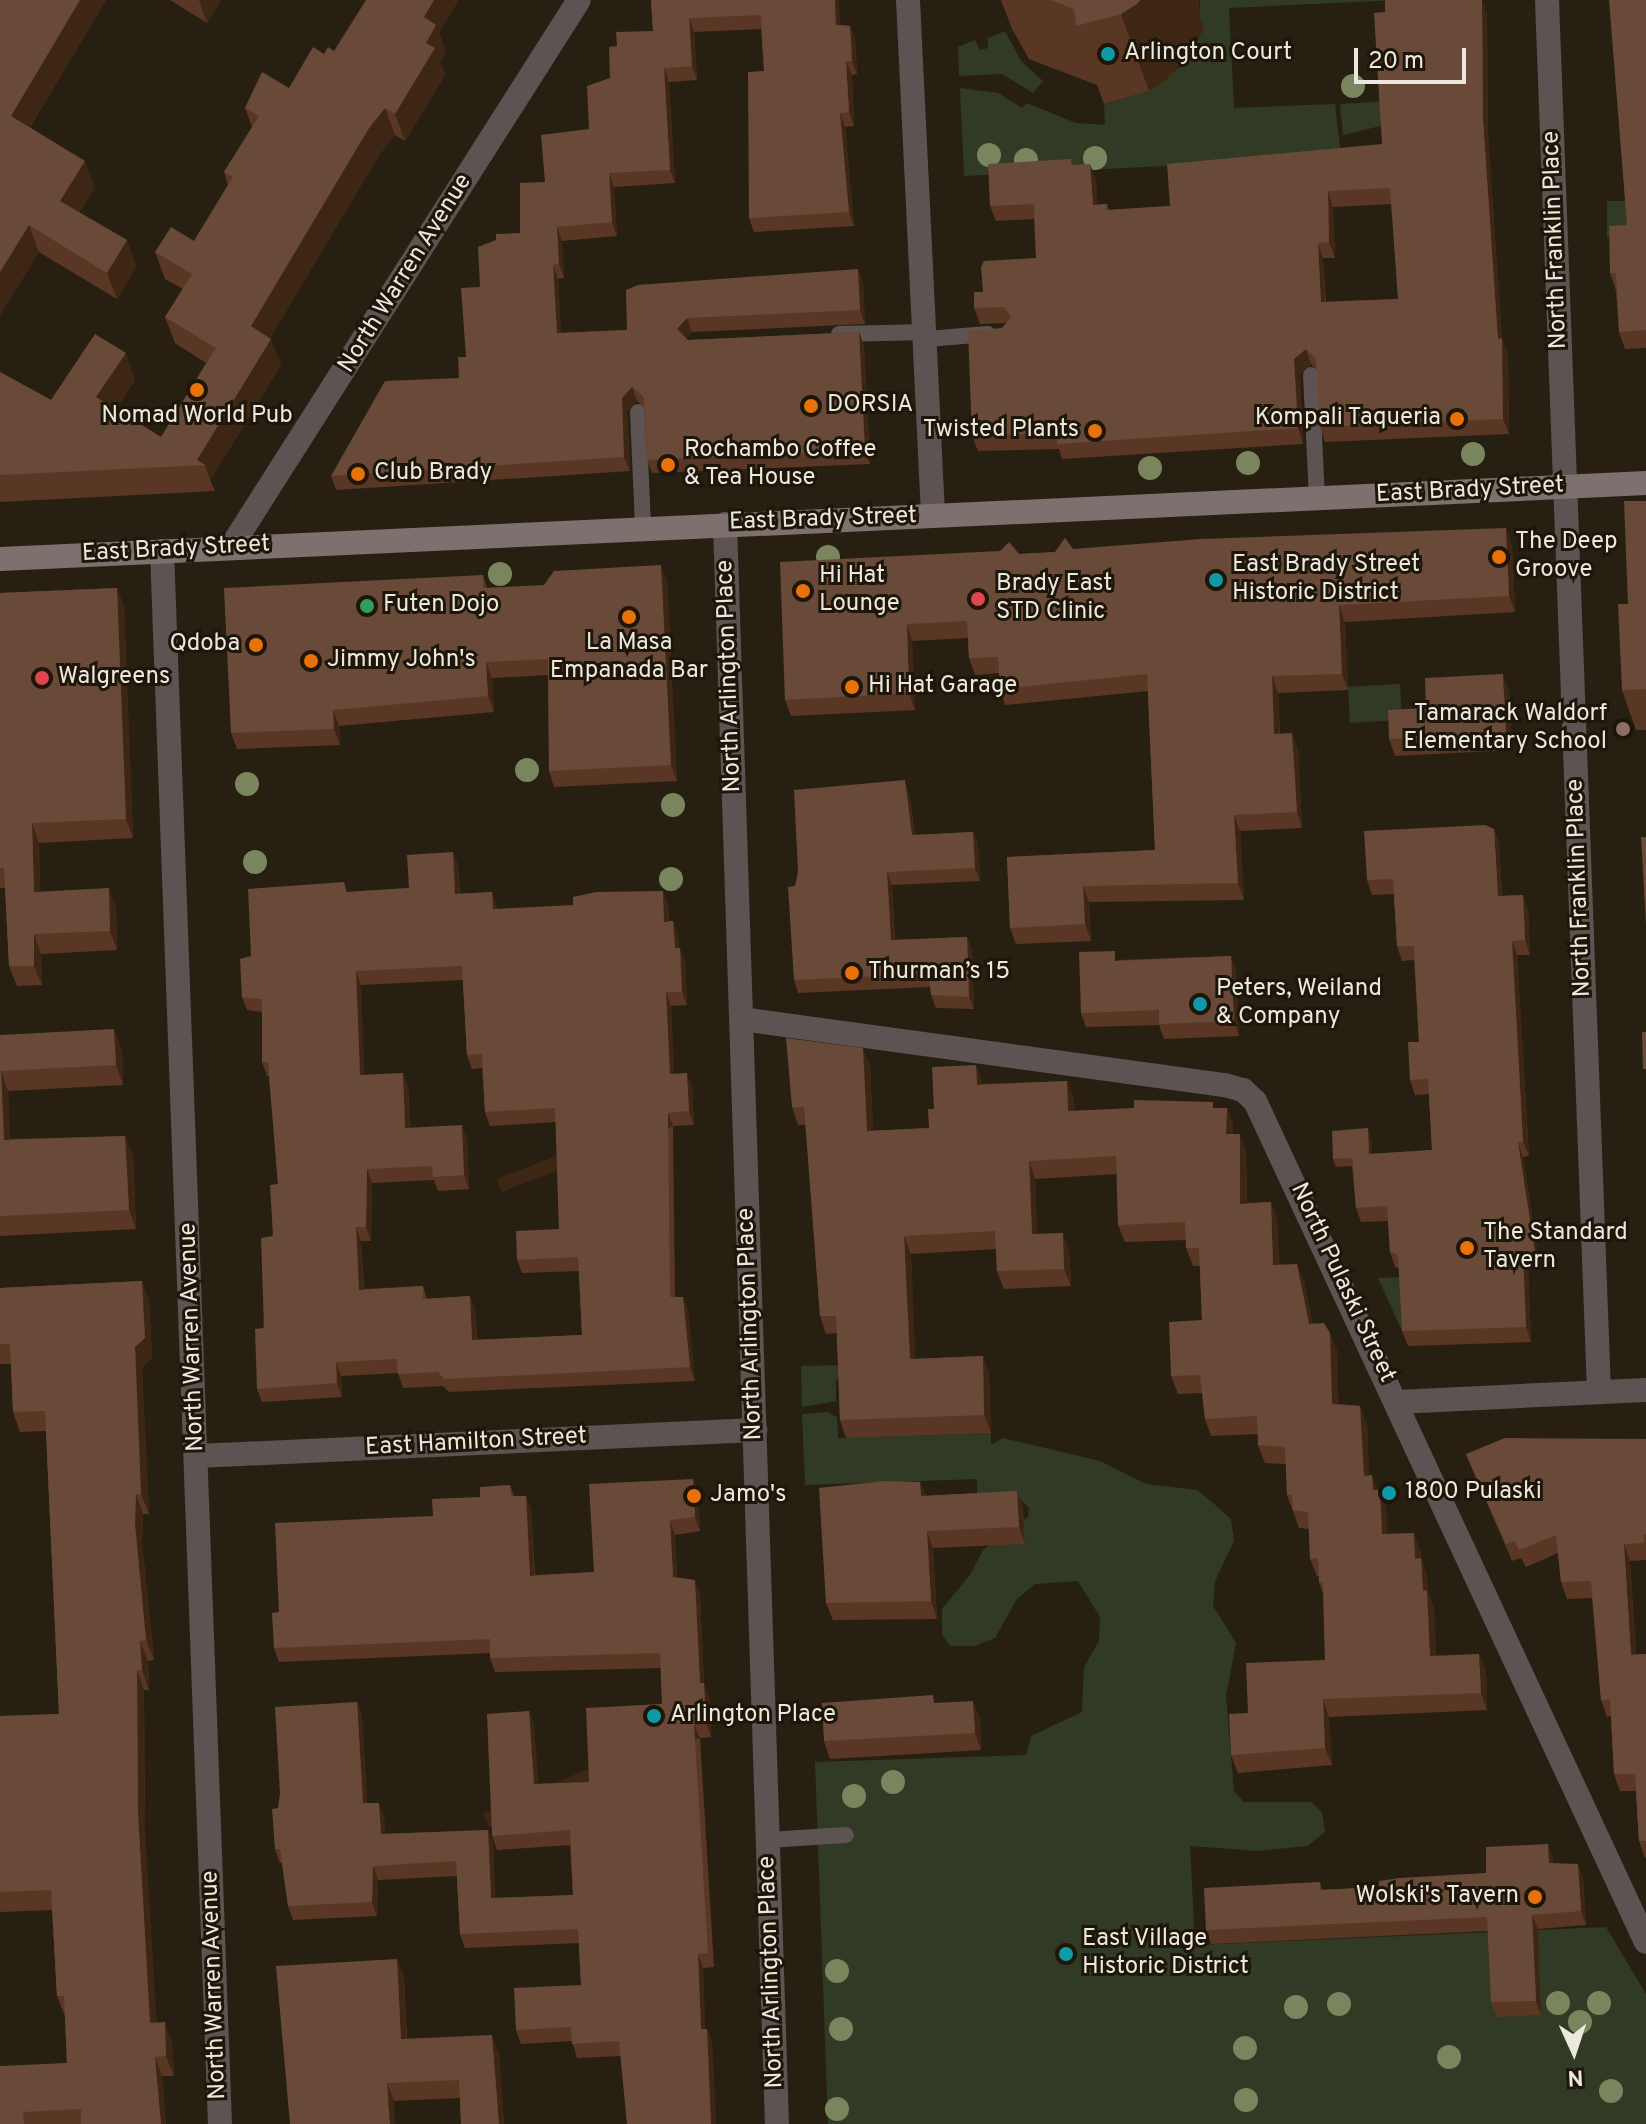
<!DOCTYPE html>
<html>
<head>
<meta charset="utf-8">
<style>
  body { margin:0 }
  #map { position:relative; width:1646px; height:2124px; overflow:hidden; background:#272012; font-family:Overpass,sans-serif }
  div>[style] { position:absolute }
  .green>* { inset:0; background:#313a25; transform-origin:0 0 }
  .lane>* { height:16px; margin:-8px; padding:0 8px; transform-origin:8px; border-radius:8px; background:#5c5352 }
  .street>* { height:24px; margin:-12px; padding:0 12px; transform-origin:12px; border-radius:12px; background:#5c5352 }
  .secondary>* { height:24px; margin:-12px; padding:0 12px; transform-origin:12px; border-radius:12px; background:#7d706e }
  .trees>* { width:24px; height:24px; margin:-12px; border-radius:50%; background:#79865d }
  .wall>* { inset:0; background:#593724 }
  .shaded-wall>* { inset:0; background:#3e2614; transform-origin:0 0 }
  .building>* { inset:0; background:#694a38 }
  .dots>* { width:22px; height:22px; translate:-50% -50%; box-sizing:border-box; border:4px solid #1d1609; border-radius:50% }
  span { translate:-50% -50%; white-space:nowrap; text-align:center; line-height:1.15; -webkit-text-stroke:6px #1d1609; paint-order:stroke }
  .poi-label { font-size:24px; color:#ece7df }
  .left { translate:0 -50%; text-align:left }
  .right { translate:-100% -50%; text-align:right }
  .street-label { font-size:24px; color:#ece7df }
  .north { position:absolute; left:1534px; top:2012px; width:80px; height:80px; -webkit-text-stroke:6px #1d1609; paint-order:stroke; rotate:177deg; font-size:22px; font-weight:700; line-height:32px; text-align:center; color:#ece7df }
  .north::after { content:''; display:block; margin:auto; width:28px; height:36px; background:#ece7df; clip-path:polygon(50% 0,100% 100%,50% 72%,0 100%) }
  .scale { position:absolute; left:1354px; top:48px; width:112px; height:36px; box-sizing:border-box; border:4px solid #ece7df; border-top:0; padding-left:10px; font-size:24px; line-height:28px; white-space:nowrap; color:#ece7df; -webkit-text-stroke:6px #1d1609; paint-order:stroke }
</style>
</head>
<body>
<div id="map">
  <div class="green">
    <div style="clip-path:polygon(1200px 0,1398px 0,1229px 8px,1234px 108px,1335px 104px,1341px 157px,964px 176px,960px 88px,998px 93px,1022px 108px,1027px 103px,1076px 123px,1105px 125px,1104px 104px,1149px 91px,1181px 66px,1198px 39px)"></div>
    <div style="clip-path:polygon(1005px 31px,1021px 61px,1043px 81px,1033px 93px,1002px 74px,959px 76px,958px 47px,975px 40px,980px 50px,988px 48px,988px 38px)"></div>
    <div style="clip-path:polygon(1389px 101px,1393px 123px,1343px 135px,1340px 104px)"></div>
    <div style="left:1646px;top:201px;width:36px;height:39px;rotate:90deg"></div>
    <div style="left:1400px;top:684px;width:36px;height:52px;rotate:87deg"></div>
    <div style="clip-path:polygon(1404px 1277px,1408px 1344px,1378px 1278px)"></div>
    <div style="clip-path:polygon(948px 1363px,985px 1366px,989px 1374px,836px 1379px,836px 1401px,802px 1407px,801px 1366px)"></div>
    <div style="clip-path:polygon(827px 1412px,837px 1417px,838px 1438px,991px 1433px,991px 1445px,1003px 1438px,1100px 1461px,1146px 1484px,1197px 1490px,1212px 1502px,1231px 1519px,1234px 1541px,1215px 1581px,1213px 1606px,1236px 1643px,1226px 1696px,1234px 1791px,1244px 1802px,1311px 1802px,1322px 1812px,1325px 1832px,1307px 1846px,1258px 1851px,1190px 1846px,1195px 1945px,1606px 1927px,1646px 1994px,1646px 2124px,828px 2124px,815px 1762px,1026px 1755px,1031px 1736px,1082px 1712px,1084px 1667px,1099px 1641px,1100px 1617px,1078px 1581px,1035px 1584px,1017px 1599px,995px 1638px,974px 1646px,950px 1646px,942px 1635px,942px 1609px,970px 1575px,983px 1550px,1028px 1517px,1029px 1508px,1020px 1499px,977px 1504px,977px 1479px,805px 1485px,802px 1414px)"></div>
  </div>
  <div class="lane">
    <div style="left:839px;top:334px;width:86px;rotate:-1.3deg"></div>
    <div style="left:926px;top:339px;width:62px;rotate:-4.6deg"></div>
    <div style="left:1311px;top:375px;width:123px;rotate:87.2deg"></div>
    <div style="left:638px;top:412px;width:116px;rotate:87.5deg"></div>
    <div style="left:768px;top:1840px;width:78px;rotate:-3.7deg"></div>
  </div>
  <div class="street">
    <div style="left:908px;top:0;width:516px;rotate:87.22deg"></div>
    <div style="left:1547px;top:0;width:1393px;rotate:87.86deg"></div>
    <div style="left:725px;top:524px;width:1601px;rotate:88.14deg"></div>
    <div style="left:231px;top:547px;width:648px;rotate:-57.54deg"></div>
    <div style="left:162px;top:551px;width:1574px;rotate:87.89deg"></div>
    <div style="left:741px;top:1019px;width:488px;rotate:7.8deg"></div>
    <div style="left:1225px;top:1085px;width:19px;rotate:16deg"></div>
    <div style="left:1243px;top:1090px;width:16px;rotate:43deg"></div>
    <div style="left:1255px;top:1101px;width:927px;rotate:65.07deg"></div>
    <div style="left:1398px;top:1402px;width:248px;rotate:-2.8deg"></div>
    <div style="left:198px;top:1456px;width:558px;rotate:-2.67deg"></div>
  </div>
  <div class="secondary">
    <div style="left:0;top:559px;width:1648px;rotate:-2.64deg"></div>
  </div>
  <div class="trees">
    <div style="left:1353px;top:86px"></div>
    <div style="left:989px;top:155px"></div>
    <div style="left:1095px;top:158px"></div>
    <div style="left:1026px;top:160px"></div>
    <div style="left:1473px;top:454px"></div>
    <div style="left:1248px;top:463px"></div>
    <div style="left:1150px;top:468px"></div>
    <div style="left:828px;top:557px"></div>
    <div style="left:500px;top:574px"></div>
    <div style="left:527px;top:770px"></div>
    <div style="left:247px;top:784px"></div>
    <div style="left:673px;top:805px"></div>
    <div style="left:255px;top:862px"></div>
    <div style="left:671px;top:879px"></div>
    <div style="left:893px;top:1782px"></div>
    <div style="left:854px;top:1796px"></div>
    <div style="left:837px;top:1971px"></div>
    <div style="left:1558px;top:2003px"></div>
    <div style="left:1599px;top:2003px"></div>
    <div style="left:1339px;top:2004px"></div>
    <div style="left:1296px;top:2007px"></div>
    <div style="left:1580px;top:2022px"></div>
    <div style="left:841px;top:2029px"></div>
    <div style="left:1245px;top:2048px"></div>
    <div style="left:1449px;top:2057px"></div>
    <div style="left:1611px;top:2091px"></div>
    <div style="left:1246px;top:2100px"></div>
    <div style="left:837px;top:2109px"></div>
  </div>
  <div class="wall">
    <div style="clip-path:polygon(0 0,106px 0,30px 127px,95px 187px,79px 213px,127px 240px,136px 267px,117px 299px,39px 252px,0 315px)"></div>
    <div style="clip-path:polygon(170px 0,221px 0,207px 23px)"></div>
    <div style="clip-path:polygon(651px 0,850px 26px,855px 40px,857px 74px,852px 75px,854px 126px,845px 127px,854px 226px,754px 232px,749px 218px,764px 71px,761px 29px,694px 32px,697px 80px,669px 82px,675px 183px,614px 187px,617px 236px,562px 241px,564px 278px,558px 279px,561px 333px,627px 330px,863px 283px,865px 324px,692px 332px,686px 338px,688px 340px,859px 332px,864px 346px,870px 464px,652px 473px,647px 460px,644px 407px,637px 401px,627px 412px,630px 471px,336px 490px,331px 476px,459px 378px,466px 357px,480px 287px,520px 233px,545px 182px,589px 129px,610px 78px,617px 46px,653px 31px)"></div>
    <div style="clip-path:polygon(1001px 0,1199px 0,1198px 12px,1204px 28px,1193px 50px,1165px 81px,1149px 91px,1104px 104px,1097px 85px,1029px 59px,1012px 29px)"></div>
    <div style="clip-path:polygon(1646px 0,1646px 348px,1625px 349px,1619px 332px,1616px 291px,1610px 273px,1627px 225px)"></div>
    <div style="clip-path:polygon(evenodd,1487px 13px,1488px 135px,1502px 338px,1508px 354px,1509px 434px,1325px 442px,1320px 427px,1317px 370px,1311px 364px,1300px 375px,1303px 444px,1062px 459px,1059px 449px,978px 451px,972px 436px,1002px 328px,1007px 323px,980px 324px,974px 308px,983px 292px,1036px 258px,1034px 219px,996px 221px,990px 206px,1071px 159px,1073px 165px,1096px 179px,1097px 205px,1107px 204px,1109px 210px,1170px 206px,1382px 144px,1487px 13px,1392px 204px,1398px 299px,1326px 302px,1323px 258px,1335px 258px,1333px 207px,1392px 204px)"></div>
    <div style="clip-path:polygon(439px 33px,446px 52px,440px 62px,445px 75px,405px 141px,395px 135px,379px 155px,270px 338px,281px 365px,210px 480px,215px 491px,0 502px,0 372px,51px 400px,135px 380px,116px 409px,161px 437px,206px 363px,175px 343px,165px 317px,183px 289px,165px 279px,155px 252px,194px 241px,228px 185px,224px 172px,252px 127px,245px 108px,289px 88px,324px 54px,334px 51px)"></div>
    <div style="clip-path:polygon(1646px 501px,1646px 730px,1636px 730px,1622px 690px,1628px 604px)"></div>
    <div style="clip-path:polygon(1512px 545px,1515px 612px,1345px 622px,1348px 690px,1278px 693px,1280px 734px,1298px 749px,1302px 828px,1240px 831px,1244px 900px,1089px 902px,1091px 941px,1016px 944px,1010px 928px,1007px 857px,1155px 850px,1148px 691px,1005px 705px,1000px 689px,999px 673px,975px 675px,969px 658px,968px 638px,912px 641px,915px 710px,791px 716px,785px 700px,1019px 554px,1055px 552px,1073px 549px)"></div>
    <div style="clip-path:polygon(483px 575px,487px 588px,667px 581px,677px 781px,554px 787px,549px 771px,548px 675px,492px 678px,494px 712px,339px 726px,340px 745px,237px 749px,231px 733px)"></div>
    <div style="clip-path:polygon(117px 588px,124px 607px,133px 838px,39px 843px,40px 892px,116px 908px,117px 950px,41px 954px,42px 985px,17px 986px,9px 966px,5px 888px,0 888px,0 593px)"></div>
    <div style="clip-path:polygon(1509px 691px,1512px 750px,1395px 756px,1389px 739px,1426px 708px)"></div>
    <div style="clip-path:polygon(909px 793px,915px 835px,973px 832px,978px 844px,980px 881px,892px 885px,895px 940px,967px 937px,972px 950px,974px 1009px,936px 1008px,931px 995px,930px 987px,798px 993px,794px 980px,795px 886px)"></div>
    <div style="clip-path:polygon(1494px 829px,1499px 844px,1502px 896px,1523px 895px,1528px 910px,1530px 955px,1517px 955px,1529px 1156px,1523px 1157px,1540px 1268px,1528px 1269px,1531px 1342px,1408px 1346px,1402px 1331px,1399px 1268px,1395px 1267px,1390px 1252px,1388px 1221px,1361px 1222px,1356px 1208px,1352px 1166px,1336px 1167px,1333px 1159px,1371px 1137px,1372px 1154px,1432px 1150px,1429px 1094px,1415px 1095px,1410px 1080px,1419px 1042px,1414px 960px,1402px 961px,1397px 946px,1394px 894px,1372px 895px,1367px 880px)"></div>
    <div style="clip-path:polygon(evenodd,453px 852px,458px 866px,460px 894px,492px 892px,497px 909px,668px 904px,669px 921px,673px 921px,678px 935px,679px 948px,685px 962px,687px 1005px,671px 1006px,674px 1074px,692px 1087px,694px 1125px,673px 1126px,675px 1297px,683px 1297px,688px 1311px,695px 1381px,449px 1392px,443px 1386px,403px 1388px,398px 1373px,341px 1376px,342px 1397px,262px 1402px,257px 1389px,278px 1184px,269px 1076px,267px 1076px,262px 1062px,262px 1012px,247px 1010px,242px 997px,251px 956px,344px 882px,347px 892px,409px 888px,453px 852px,463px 980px,467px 1055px,472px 1069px,482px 1068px,485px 1112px,490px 1126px,556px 1122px,559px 1229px,517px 1260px,522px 1273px,579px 1271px,582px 1335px,477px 1340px,475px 1310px,470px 1296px,427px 1299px,423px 1286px,364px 1289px,361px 1241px,371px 1241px,372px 1183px,434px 1180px,438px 1191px,469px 1189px,467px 1139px,410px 1128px,408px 1086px,364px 1075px,361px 985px,463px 980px)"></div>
    <div style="clip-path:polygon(1231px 956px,1236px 970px,1239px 1036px,1164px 1039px,1159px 1025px,1086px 1027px,1081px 1013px,1118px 960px)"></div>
    <div style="clip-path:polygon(0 1035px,122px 1049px,123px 1085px,8px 1091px,10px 1139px,125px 1136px,133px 1156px,136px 1229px,0 1236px)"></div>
    <div style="clip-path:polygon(976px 1065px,982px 1084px,1067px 1081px,1074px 1098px,1074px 1111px,1227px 1108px,1233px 1125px,1233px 1134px,1246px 1151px,1247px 1203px,1271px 1202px,1277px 1220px,1279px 1265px,1304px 1281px,1312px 1323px,1330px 1333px,1337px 1351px,1338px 1404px,1360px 1406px,1367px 1424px,1369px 1475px,1386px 1507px,1387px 1534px,1420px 1550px,1421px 1558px,1427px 1576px,1428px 1593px,1434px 1608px,1436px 1655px,1486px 1671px,1487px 1710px,1329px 1717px,1332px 1765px,1238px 1773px,1231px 1755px,1248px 1713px,1325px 1660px,1323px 1594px,1319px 1582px,1319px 1576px,1317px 1576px,1310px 1559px,1309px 1529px,1299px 1528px,1287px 1495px,1286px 1464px,1265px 1463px,1258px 1445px,1258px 1434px,1211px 1436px,1205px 1419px,1202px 1393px,1178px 1394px,1171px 1376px,1202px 1320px,1200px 1266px,1193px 1266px,1186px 1248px,1186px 1240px,1125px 1242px,1118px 1225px,1117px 1174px,1035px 1179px,1037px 1234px,1069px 1250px,1071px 1286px,1004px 1289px,997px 1271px,996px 1249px,911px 1254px,915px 1359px,983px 1356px,989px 1374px,991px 1433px,846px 1438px,840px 1420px,837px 1333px,826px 1334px,820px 1316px,806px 1125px,798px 1125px,792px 1107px,870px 1066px,873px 1131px,929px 1128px,934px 1109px)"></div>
    <div style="clip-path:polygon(142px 1281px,149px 1301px,152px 1358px,142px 1367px,149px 1514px,143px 1514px,142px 1543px,154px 1660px,148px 1661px,149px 1690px,144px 1690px,145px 1833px,156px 2022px,172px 2042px,174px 2076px,162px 2076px,166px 2124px,0 2124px,67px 2063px,65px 2016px,57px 1996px,52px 1910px,0 1912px,0 1716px,59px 1714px,46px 1431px,20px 1432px,13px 1412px,11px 1364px,0 1364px,0 1288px)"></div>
    <div style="clip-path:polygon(1646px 1439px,1646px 1560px,1630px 1561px,1636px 1654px,1646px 1654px,1646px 1858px,1645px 1858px,1639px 1841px,1636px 1791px,1620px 1791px,1614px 1774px,1611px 1716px,1607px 1717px,1601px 1700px,1592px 1598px,1567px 1599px,1561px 1582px,1558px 1553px,1526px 1567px,1521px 1558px,1512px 1561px,1473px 1471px,1466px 1454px)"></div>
    <div style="clip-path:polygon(693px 1479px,698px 1493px,700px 1531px,675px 1535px,677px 1578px,700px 1594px,704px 1684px,709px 1697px,711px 1737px,700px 1738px,714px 1967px,703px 1968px,705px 2029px,707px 2029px,712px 2043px,716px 2124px,627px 2124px,621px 2056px,577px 2058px,572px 2041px,521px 2044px,516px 2030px,581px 1985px,579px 1943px,465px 1948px,460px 1934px,457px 1876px,378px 1880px,377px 1916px,293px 1920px,288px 1906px,282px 1863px,280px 1863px,275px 1849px,278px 1808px,357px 1702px,362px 1716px,367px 1803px,384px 1817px,385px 1834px,488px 1830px,493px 1844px,495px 1898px,573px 1895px,570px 1845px,497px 1850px,492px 1836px,529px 1711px,534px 1726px,538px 1784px,589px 1782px,662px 1704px,661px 1668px,495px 1672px,490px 1658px,490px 1653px,279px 1662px,274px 1648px,279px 1612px,433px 1516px,510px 1485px,514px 1496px,526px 1496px,531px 1510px,535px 1575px,594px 1572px)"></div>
    <div style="clip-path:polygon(920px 1482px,926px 1496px,1017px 1491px,1023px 1508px,1025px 1544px,933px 1548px,937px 1619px,833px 1620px,826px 1603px)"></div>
    <div style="clip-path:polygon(980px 1718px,981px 1750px,830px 1759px,824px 1741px)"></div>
    <div style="clip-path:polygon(1553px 1858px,1553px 1863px,1583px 1878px,1586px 1925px,1538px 1929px,1541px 2015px,1497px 2017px,1491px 2002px,1488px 1931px,1211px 1944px,1206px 1930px,1320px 1882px,1322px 1890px,1379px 1887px,1486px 1873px)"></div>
    <div style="clip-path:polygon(397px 1959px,404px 1977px,407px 2039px,499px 2053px,504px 2124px,461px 2124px,460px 2098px,394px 2101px,290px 2124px)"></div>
  </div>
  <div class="shaded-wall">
    <div style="clip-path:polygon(80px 0,106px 0,20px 143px,11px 116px)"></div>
    <div style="clip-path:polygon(199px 0,221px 0,207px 23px)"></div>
    <div style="clip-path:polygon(434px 0,459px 0,439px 33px,446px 52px,440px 62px,445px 75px,405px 141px,395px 114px,426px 43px,424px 17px)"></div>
    <div style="clip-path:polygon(835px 0,839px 0,841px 39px,836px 25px)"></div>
    <div style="clip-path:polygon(1140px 0,1199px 0,1198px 12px,1204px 28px,1193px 50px,1165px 81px,1149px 91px,1121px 14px)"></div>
    <div style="clip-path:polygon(1482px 0,1487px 13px,1488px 135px,1502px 338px,1508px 354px,1509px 434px,1503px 419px,1483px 119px)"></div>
    <div style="clip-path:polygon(689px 18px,694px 32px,697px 80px,692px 66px)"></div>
    <div style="clip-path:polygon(850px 26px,855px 40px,857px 74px,852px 61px)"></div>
    <div style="clip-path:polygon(846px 61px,852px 75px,854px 126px,849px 112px)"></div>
    <div style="clip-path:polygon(664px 68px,669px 82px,675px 183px,670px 170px)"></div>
    <div style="clip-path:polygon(385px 108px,395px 135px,379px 155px,261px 353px,251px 326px,369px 128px)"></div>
    <div style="clip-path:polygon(840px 113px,845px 127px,854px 226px,849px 212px)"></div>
    <div style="clip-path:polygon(85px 161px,95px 187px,70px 228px,60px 201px)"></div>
    <div style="clip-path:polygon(1090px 164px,1096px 179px,1098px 220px,1093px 205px)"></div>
    <div style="clip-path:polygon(609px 173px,614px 187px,617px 236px,612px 222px)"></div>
    <div style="clip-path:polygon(1328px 191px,1333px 207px,1335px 258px,1329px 242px)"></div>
    <div style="clip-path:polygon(29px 225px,39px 252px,0 315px,0 272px)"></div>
    <div style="clip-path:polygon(557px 227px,562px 241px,564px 278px,559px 264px)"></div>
    <div style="clip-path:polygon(127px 240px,136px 267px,117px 299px,107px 273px)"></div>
    <div style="clip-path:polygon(1318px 243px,1323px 258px,1326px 317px,1321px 302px)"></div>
    <div style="clip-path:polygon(553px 265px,558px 279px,562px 347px,557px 333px)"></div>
    <div style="clip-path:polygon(858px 269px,863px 283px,865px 324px,860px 310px)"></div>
    <div style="clip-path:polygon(687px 318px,692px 332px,682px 343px,677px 329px)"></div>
    <div style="clip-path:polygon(859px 332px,864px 346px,870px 464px,865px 451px)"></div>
    <div style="clip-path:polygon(271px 339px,281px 365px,210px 480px,205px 465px,197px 460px)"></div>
    <div style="clip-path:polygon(1306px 349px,1311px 364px,1300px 375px,1303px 444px,1298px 428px,1294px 359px)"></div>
    <div style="clip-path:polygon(126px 353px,135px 380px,106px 424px,96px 397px)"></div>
    <div style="clip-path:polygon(632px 387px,637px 401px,627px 412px,630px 471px,624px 457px,622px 398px)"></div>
    <div style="clip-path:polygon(1506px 528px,1512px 545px,1515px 612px,1509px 596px)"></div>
    <div style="clip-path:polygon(661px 565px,667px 581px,677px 781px,671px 765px)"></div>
    <div style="clip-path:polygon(117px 588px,124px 607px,133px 838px,126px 819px)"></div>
    <div style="clip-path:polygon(1339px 605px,1345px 622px,1348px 690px,1342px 674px)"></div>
    <div style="clip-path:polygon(907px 624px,912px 641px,915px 710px,909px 693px)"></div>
    <div style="clip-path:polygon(486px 662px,492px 678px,494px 712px,488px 696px)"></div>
    <div style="clip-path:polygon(1503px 674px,1509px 691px,1512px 750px,1506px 733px)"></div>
    <div style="clip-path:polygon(1272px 676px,1278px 693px,1280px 750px,1274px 734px)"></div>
    <div style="clip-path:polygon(333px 710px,339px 726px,340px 745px,334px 729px)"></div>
    <div style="clip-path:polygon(1292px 733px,1298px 749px,1302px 828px,1297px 812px)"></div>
    <div style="clip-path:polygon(905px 780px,909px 793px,916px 848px,912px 835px)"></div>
    <div style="clip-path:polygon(1234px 815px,1240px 831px,1244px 900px,1238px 883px)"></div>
    <div style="clip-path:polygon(32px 823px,39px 843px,41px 912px,34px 892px)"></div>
    <div style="clip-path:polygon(1494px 829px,1499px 844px,1503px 910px,1498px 896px)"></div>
    <div style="clip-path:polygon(973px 832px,978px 844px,980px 881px,975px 868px)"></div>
    <div style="clip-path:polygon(453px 852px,458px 866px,460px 908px,455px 894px)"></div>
    <div style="clip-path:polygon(887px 872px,892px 885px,895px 953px,891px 940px)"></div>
    <div style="clip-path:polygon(1083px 886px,1089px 902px,1091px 941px,1085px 924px)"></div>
    <div style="clip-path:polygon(109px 888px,116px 908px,117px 950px,110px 931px)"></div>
    <div style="clip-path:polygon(663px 891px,668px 904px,669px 935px,664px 922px)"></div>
    <div style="clip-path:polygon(492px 892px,497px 906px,498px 922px,493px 909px)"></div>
    <div style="clip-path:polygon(1523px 895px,1528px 910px,1530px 955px,1525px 940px)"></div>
    <div style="clip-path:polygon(673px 921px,678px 935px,680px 962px,675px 948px)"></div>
    <div style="clip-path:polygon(34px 934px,41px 954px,42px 985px,34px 966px)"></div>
    <div style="clip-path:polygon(967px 937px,972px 950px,974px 1009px,969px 997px)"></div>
    <div style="clip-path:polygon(1512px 941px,1517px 955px,1529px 1156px,1523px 1142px)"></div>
    <div style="clip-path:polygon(680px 948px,685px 962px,687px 1005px,682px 992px)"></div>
    <div style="clip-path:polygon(1231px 956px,1236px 970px,1239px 1036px,1234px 1021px)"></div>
    <div style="clip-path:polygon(356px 971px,361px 985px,365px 1089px,360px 1075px)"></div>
    <div style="clip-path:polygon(666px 992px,671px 1006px,675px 1088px,670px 1074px)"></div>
    <div style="clip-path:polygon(114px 1029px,122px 1049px,123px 1085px,116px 1065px)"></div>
    <div style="clip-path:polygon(863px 1048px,870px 1066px,874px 1149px,867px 1131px)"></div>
    <div style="clip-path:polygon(976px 1065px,982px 1082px,983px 1102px,977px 1085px)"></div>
    <div style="clip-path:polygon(1px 1071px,8px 1091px,11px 1159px,4px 1140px)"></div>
    <div style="clip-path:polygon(403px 1073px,408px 1086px,410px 1142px,405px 1128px)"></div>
    <div style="clip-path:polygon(687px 1073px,692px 1087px,694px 1125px,689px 1111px)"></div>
    <div style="clip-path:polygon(1067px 1081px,1074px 1098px,1075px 1129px,1068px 1111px)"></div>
    <div style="clip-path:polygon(1227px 1108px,1233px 1125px,1233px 1151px,1226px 1134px)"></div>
    <div style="left:668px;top:1113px;width:14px;height:184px;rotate:69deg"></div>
    <div style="clip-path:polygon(462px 1125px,467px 1139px,469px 1189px,464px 1175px)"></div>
    <div style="clip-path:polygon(1368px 1128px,1371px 1137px,1373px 1165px,1369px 1157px)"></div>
    <div style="clip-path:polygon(1240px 1134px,1246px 1151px,1247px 1221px,1240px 1204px)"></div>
    <div style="clip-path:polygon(125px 1136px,133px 1156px,136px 1229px,129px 1210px)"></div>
    <div style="clip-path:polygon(1518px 1142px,1523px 1157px,1540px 1268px,1535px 1253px)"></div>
    <div style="clip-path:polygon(1029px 1161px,1035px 1179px,1038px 1252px,1032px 1234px)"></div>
    <div style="clip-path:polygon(367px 1169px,372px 1183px,371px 1241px,366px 1227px)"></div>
    <div style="clip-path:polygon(1271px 1202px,1277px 1220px,1279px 1283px,1273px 1265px)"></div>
    <div style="clip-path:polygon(356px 1227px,361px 1241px,364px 1303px,359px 1290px)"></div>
    <div style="clip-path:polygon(1063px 1233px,1069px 1250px,1071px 1286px,1064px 1269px)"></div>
    <div style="clip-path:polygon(904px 1236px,911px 1254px,916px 1376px,910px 1359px)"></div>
    <div style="clip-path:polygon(1523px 1254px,1528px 1269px,1531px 1342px,1526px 1327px)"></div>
    <div style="clip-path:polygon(1297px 1264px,1304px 1281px,1316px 1341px,1309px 1324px)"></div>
    <div style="clip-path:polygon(142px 1281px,149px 1301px,152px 1358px,142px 1367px,149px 1514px,141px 1494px,135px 1347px)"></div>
    <div style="clip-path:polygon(470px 1296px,475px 1310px,477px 1354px,472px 1340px)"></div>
    <div style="clip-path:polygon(683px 1297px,688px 1311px,695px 1381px,690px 1367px)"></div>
    <div style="clip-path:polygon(1330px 1333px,1337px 1351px,1339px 1421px,1332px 1404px)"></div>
    <div style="clip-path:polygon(983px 1356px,989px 1374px,991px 1433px,984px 1415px)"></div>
    <div style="clip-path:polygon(336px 1362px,341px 1376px,342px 1397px,337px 1383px)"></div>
    <div style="clip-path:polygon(1360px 1406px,1367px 1424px,1370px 1493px,1364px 1476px)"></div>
    <div style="clip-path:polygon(1372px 1475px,1379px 1493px,1373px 1490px)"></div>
    <div style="clip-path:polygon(693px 1479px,698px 1493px,700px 1531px,695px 1517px)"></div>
    <div style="clip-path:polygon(920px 1482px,927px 1499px,921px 1496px)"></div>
    <div style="clip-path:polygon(1380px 1490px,1386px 1507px,1388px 1552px,1382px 1534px)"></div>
    <div style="clip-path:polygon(1017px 1491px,1023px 1508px,1025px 1544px,1019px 1527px)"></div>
    <div style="clip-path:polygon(136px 1494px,143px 1514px,142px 1543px,154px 1660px,146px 1640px,135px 1524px)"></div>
    <div style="clip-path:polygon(526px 1496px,531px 1510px,535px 1590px,530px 1576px)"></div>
    <div style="clip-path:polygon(670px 1520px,675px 1535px,678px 1591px,673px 1577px)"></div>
    <div style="clip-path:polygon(927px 1531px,933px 1548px,937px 1619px,931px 1601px)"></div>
    <div style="clip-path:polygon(1414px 1533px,1420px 1550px,1422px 1576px,1415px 1559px)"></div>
    <div style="clip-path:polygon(1624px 1544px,1630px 1561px,1637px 1672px,1631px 1655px)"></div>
    <div style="clip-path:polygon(1421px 1558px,1427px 1576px,1428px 1593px,1434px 1608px,1437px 1673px,1430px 1656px,1423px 1591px)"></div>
    <div style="clip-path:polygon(695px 1580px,700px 1594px,704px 1684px,709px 1697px,711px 1737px,706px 1723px,700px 1683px)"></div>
    <div style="clip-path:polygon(140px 1641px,148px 1661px,149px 1690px,142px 1670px)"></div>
    <div style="clip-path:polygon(1479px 1654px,1486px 1671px,1487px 1710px,1481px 1693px)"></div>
    <div style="clip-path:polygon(137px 1670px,144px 1690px,145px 1833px,158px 2042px,150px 2023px,138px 1813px)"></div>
    <div style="clip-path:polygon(1323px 1699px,1329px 1717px,1332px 1765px,1325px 1748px)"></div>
    <div style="clip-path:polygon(973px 1701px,980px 1718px,981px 1750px,975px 1733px)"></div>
    <div style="clip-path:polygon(357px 1702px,362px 1716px,368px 1817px,363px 1803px)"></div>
    <div style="clip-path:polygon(529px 1711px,534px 1726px,540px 1799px,534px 1784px)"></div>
    <div style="left:694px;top:1724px;width:15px;height:229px;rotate:67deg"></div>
    <div style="clip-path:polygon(379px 1803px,384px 1817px,386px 1848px,381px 1834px)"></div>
    <div style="clip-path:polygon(488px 1830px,493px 1844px,496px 1912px,491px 1898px)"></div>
    <div style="clip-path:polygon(1548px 1844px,1553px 1858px,1554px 1877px,1549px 1863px)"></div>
    <div style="clip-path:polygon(1578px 1864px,1583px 1878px,1586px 1925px,1581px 1911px)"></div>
    <div style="clip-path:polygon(373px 1866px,378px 1880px,377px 1916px,372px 1902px)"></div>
    <div style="clip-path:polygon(1532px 1915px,1538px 1929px,1541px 2015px,1536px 2001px)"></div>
    <div style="clip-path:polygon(698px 1954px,703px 1968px,706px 2043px,701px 2029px)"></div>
    <div style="clip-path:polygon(397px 1959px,404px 1977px,407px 2057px,401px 2039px)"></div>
    <div style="clip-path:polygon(165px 2022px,172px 2042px,174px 2076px,166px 2056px)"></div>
    <div style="clip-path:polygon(707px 2029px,712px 2043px,716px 2124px,711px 2124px)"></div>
    <div style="clip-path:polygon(492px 2035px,499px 2053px,504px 2124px,499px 2124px)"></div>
    <div style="clip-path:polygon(155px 2057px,162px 2076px,166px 2124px,161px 2124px)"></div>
    <div style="clip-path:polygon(387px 2083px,394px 2101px,395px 2124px,390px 2124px)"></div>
  </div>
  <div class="building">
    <div style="clip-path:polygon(0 0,80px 0,11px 116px,85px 161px,60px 201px,127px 240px,107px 273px,29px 225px,0 272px)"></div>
    <div style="clip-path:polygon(366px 0,434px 0,424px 17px,436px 25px,426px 43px,435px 48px,395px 114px,385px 108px,369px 128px,251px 326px,271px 339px,197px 460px,205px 465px,0 475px,0 372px,51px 400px,95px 334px,126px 353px,96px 397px,161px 437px,216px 348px,165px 317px,192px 274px,155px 252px,171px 227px,194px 241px,233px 177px,224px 172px,259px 116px,245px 108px,262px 72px,289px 88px,313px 47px,324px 54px,328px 47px,334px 51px)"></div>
    <div style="clip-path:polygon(651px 0,835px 0,836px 25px,850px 26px,851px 41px,852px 61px,846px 61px,849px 112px,840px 113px,849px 212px,749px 218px,748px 72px,764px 71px,761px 15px,689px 18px,692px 66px,664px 68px,670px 170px,609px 173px,612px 222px,557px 227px,559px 264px,553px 265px,557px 333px,627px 330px,626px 290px,638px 285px,858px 269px,860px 310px,687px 318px,677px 329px,688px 340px,859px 332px,865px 451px,647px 460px,644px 397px,632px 387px,622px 398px,624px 457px,331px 476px,385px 381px,459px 378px,458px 357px,466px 357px,461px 288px,480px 287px,478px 247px,496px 240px,496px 234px,520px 233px,520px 183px,545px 182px,541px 135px,589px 129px,587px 86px,610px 78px,609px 47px,617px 46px,616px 32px,653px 31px)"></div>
    <div style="clip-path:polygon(1051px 0,1140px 0,1137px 4px,1121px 14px,1076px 26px,1074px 9px)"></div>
    <div style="clip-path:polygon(evenodd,1385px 0,1482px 0,1483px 119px,1498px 339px,1502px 338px,1503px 419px,1320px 427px,1316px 359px,1306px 349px,1294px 359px,1298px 428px,1057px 444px,1056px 433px,972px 436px,968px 331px,1002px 328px,1011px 317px,1004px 307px,974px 308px,974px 292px,983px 292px,981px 267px,984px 261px,1036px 258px,1034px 204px,990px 206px,988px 164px,1071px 159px,1071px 165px,1090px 164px,1093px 205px,1107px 204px,1106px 210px,1170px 206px,1167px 164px,1382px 144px,1374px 13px,1385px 12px,1385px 0,1390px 188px,1398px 299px,1321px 302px,1318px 243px,1329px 242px,1328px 191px,1390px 188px)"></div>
    <div style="clip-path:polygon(1609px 0,1646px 0,1646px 330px,1619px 332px,1616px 273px,1610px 273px,1609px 226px,1627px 225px)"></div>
    <div style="clip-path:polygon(1624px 501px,1646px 501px,1646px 689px,1622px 690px,1618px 604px,1628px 604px)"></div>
    <div style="clip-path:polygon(1506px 528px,1509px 596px,1339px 605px,1342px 674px,1272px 676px,1274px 734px,1292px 733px,1297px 812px,1234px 815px,1238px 883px,1083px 886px,1085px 924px,1010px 928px,1007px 857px,1155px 850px,1147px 674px,1000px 689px,998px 657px,969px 658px,967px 621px,907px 624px,909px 693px,785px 700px,780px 562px,1000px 551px,1009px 542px,1019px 554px,1055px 552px,1065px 538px,1073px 549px,1201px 539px)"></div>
    <div style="clip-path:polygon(661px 565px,671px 765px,549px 771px,548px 659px,486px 662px,488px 696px,333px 710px,334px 729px,231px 733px,224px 588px,483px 575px,483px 588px,544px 585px,554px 571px)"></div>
    <div style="clip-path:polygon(117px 588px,126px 819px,32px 823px,34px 892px,109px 888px,110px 931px,34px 934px,34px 966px,9px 966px,4px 868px,0 868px,0 593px)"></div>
    <div style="clip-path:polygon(1503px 674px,1506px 733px,1389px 739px,1388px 710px,1426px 708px,1425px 678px)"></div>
    <div style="clip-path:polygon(905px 780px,912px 835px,973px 832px,975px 868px,887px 872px,891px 940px,967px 937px,969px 997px,931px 995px,929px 974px,794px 980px,788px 887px,795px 886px,798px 872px,794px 790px)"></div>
    <div style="clip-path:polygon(1485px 825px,1494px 829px,1498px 896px,1523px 895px,1525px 940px,1512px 941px,1523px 1142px,1518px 1142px,1535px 1253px,1523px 1254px,1526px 1327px,1402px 1331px,1398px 1255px,1390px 1252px,1387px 1206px,1356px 1208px,1352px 1155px,1432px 1150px,1428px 1079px,1410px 1080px,1408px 1042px,1419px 1042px,1414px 946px,1397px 946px,1393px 879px,1367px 880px,1364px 831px)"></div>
    <div style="clip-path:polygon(1641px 837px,1646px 837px,1646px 924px)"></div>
    <div style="clip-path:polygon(evenodd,453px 852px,455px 894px,492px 892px,493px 909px,573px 905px,573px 897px,596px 892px,663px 891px,664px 922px,673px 921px,675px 948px,680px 948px,682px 992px,666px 992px,670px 1074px,687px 1073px,689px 1111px,668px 1113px,670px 1297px,683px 1297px,690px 1367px,444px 1379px,438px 1372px,398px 1374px,397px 1359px,336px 1362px,337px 1383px,257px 1389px,255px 1329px,264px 1328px,261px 1238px,273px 1236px,270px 1185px,278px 1184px,268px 1062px,262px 1062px,262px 999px,242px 997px,240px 959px,251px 956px,248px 889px,344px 882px,346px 892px,409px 888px,407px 855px,453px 852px,462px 966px,467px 1055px,482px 1054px,485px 1112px,555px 1108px,559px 1229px,516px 1231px,517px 1260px,578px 1257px,582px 1335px,472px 1340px,470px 1296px,423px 1299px,423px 1286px,359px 1290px,356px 1227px,366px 1227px,367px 1169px,432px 1166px,433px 1177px,464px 1175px,462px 1125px,405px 1128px,403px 1073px,360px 1075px,356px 971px,462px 966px)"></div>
    <div style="clip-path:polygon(1115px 951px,1115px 961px,1231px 956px,1234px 1021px,1159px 1024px,1159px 1010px,1081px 1013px,1079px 952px)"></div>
    <div style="clip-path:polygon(114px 1029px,116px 1065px,1px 1071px,4px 1140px,125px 1136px,129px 1210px,0 1216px,0 1035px)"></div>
    <div style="clip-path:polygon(1642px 1032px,1646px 1032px,1646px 1069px,1643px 1069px)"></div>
    <div style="clip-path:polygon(786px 1038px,863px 1048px,867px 1131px,929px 1128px,928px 1109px,934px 1109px,932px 1067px,976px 1065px,977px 1085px,1067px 1081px,1068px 1111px,1134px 1108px,1134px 1100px,1213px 1102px,1213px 1108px,1227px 1108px,1226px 1134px,1240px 1134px,1240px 1204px,1271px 1202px,1273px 1265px,1297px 1264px,1309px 1324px,1324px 1323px,1330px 1333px,1332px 1404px,1360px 1406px,1364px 1476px,1372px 1475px,1373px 1490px,1380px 1490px,1382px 1534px,1414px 1533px,1415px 1559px,1421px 1558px,1423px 1591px,1427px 1590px,1430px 1656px,1479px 1654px,1481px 1693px,1323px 1699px,1325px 1748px,1231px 1755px,1229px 1714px,1248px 1713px,1246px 1663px,1325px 1660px,1323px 1582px,1319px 1582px,1318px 1558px,1310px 1559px,1308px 1512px,1293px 1510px,1292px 1495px,1287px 1495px,1285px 1447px,1258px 1445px,1257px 1416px,1205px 1419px,1200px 1375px,1171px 1376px,1169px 1322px,1202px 1320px,1199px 1248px,1186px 1248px,1185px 1222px,1118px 1225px,1116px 1156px,1029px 1161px,1032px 1234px,1063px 1233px,1064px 1269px,997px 1271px,995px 1231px,904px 1236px,910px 1359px,983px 1356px,984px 1415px,840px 1420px,836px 1316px,820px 1316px,804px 1107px,792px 1107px)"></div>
    <div style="clip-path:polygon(1368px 1128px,1369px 1154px,1352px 1155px,1352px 1158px,1333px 1159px,1332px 1131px)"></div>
    <div style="clip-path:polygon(142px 1281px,145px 1338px,135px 1347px,141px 1494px,136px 1494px,135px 1524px,146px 1640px,140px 1641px,142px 1670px,137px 1670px,138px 1813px,150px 2023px,165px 2022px,166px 2056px,155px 2057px,161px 2124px,81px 2124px,81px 2109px,23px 2112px,24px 2124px,0 2124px,0 2066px,67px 2063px,64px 1996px,57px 1996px,51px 1890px,0 1892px,0 1716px,59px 1714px,45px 1411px,13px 1412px,10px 1344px,0 1344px,0 1288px)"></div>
    <div style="clip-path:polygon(1505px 1438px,1646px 1439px,1646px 1534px,1644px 1534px,1644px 1543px,1624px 1544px,1631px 1655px,1646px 1654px,1646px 1841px,1639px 1841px,1635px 1774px,1614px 1774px,1610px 1699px,1601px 1700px,1591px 1581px,1561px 1582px,1556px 1535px,1519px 1550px,1515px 1541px,1506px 1544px,1466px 1454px)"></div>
    <div style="clip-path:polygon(693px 1479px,695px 1517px,670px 1520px,673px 1577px,695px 1580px,700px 1683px,704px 1683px,706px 1723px,694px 1724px,708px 1953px,698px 1954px,701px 2029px,707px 2029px,711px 2124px,627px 2124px,619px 2041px,572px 2044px,571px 2027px,516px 2030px,514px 1988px,581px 1985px,578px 1929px,460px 1934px,456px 1861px,373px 1866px,372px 1902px,288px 1906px,280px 1849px,275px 1849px,272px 1809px,278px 1808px,280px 1793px,275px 1707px,357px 1702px,363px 1803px,379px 1803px,381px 1834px,488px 1830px,491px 1898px,573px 1895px,570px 1830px,492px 1836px,487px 1714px,529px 1711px,534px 1784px,589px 1782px,586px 1708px,662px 1704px,660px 1653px,490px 1658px,490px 1639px,274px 1648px,272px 1613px,279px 1612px,275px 1523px,433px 1516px,432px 1499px,480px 1497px,480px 1487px,510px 1485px,511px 1496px,526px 1496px,530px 1576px,594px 1572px,589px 1484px)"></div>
    <div style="clip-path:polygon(885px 1481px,920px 1482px,921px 1496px,1017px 1491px,1019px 1527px,927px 1531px,931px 1601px,826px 1603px,819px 1488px)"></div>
    <div style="clip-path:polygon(933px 1695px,934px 1703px,973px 1701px,975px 1733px,824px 1741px,822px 1703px)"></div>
    <div style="clip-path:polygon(1548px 1844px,1549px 1863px,1578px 1864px,1581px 1911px,1532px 1915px,1536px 2001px,1491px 2002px,1487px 1917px,1206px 1930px,1204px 1888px,1320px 1882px,1320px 1890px,1379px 1887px,1379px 1881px,1400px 1878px,1486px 1873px,1486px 1847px)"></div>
    <div style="clip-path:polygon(397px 1959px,401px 2039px,492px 2035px,499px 2124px,461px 2124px,459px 2080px,387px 2083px,390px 2124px,290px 2124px,276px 1966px)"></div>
  </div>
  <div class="dots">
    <div style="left:1108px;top:54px;background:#0f9aa8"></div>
    <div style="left:197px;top:390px;background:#e8710a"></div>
    <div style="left:811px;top:406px;background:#e8710a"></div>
    <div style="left:1457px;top:419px;background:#e8710a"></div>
    <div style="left:1095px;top:431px;background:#e8710a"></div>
    <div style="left:668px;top:465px;background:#e8710a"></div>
    <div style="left:358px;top:474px;background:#e8710a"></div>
    <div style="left:1499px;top:557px;background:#e8710a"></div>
    <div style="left:1216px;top:580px;background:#0f9aa8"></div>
    <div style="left:803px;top:591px;background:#e8710a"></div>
    <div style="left:978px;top:599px;background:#e0444e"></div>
    <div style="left:367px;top:606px;background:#2e9e5b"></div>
    <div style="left:629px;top:617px;background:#e8710a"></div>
    <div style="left:256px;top:645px;background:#e8710a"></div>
    <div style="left:311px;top:661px;background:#e8710a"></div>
    <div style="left:42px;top:678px;background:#e0444e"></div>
    <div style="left:852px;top:687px;background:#e8710a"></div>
    <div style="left:1623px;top:729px;background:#8d6e63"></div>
    <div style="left:852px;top:973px;background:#e8710a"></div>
    <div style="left:1200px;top:1004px;background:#0f9aa8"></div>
    <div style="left:1467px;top:1248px;background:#e8710a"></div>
    <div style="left:1389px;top:1493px;background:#0f9aa8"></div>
    <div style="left:694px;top:1496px;background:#e8710a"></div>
    <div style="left:654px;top:1716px;background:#0f9aa8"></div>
    <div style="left:1535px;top:1897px;background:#e8710a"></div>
    <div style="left:1066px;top:1954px;background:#0f9aa8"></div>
  </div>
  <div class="poi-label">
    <span class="left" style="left:1124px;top:54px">Arlington Court</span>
    <span class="left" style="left:827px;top:406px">DORSIA</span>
    <span style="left:197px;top:417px">Nomad World Pub</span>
    <span class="right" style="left:1441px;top:419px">Kompali Taqueria</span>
    <span class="right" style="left:1079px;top:431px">Twisted Plants</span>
    <span class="left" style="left:684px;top:465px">Rochambo Coffee<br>&amp; Tea House</span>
    <span class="left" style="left:374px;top:474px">Club Brady</span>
    <span class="left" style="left:1515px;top:557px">The Deep<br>Groove</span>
    <span class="left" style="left:1232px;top:580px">East Brady Street<br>Historic District</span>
    <span class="left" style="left:819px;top:591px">Hi Hat<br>Lounge</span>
    <span class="left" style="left:996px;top:599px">Brady East<br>STD Clinic</span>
    <span class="left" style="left:383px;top:606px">Futen Dojo</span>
    <span style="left:629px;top:658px">La Masa<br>Empanada Bar</span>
    <span class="right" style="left:240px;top:645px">Qdoba</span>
    <span class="left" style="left:327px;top:661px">Jimmy John's</span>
    <span class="left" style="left:58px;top:678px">Walgreens</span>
    <span class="left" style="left:868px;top:687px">Hi Hat Garage</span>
    <span class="right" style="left:1607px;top:729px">Tamarack Waldorf<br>Elementary School</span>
    <span class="left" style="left:868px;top:973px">Thurman’s 15</span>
    <span class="left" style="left:1216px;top:1004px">Peters, Weiland<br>&amp; Company</span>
    <span class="left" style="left:1483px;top:1248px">The Standard<br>Tavern</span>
    <span class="left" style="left:1405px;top:1493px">1800 Pulaski</span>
    <span class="left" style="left:710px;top:1496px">Jamo's</span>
    <span class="left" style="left:670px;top:1716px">Arlington Place</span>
    <span class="right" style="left:1519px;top:1897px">Wolski's Tavern</span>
    <span class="left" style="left:1082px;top:1954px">East Village<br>Historic District</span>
  </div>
  <div class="street-label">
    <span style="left:1556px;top:240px;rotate:-92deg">North Franklin Place</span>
    <span style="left:406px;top:274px;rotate:-58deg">North Warren Avenue</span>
    <span style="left:1470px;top:491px;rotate:-3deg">East Brady Street</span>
    <span style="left:823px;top:520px;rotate:-2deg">East Brady Street</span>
    <span style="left:176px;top:550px;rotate:-3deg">East Brady Street</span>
    <span style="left:730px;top:676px;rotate:-92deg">North Arlington Place</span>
    <span style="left:1580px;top:888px;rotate:-92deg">North Franklin Place</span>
    <span style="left:1342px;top:1283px;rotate:65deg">North Pulaski Street</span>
    <span style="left:751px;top:1324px;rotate:-92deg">North Arlington Place</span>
    <span style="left:193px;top:1337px;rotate:-92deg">North Warren Avenue</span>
    <span style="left:476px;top:1443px;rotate:-3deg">East Hamilton Street</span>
    <span style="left:772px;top:1972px;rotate:-92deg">North Arlington Place</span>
    <span style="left:215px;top:1985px;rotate:-92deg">North Warren Avenue</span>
  </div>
  <div class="north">N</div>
  <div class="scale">20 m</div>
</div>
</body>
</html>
